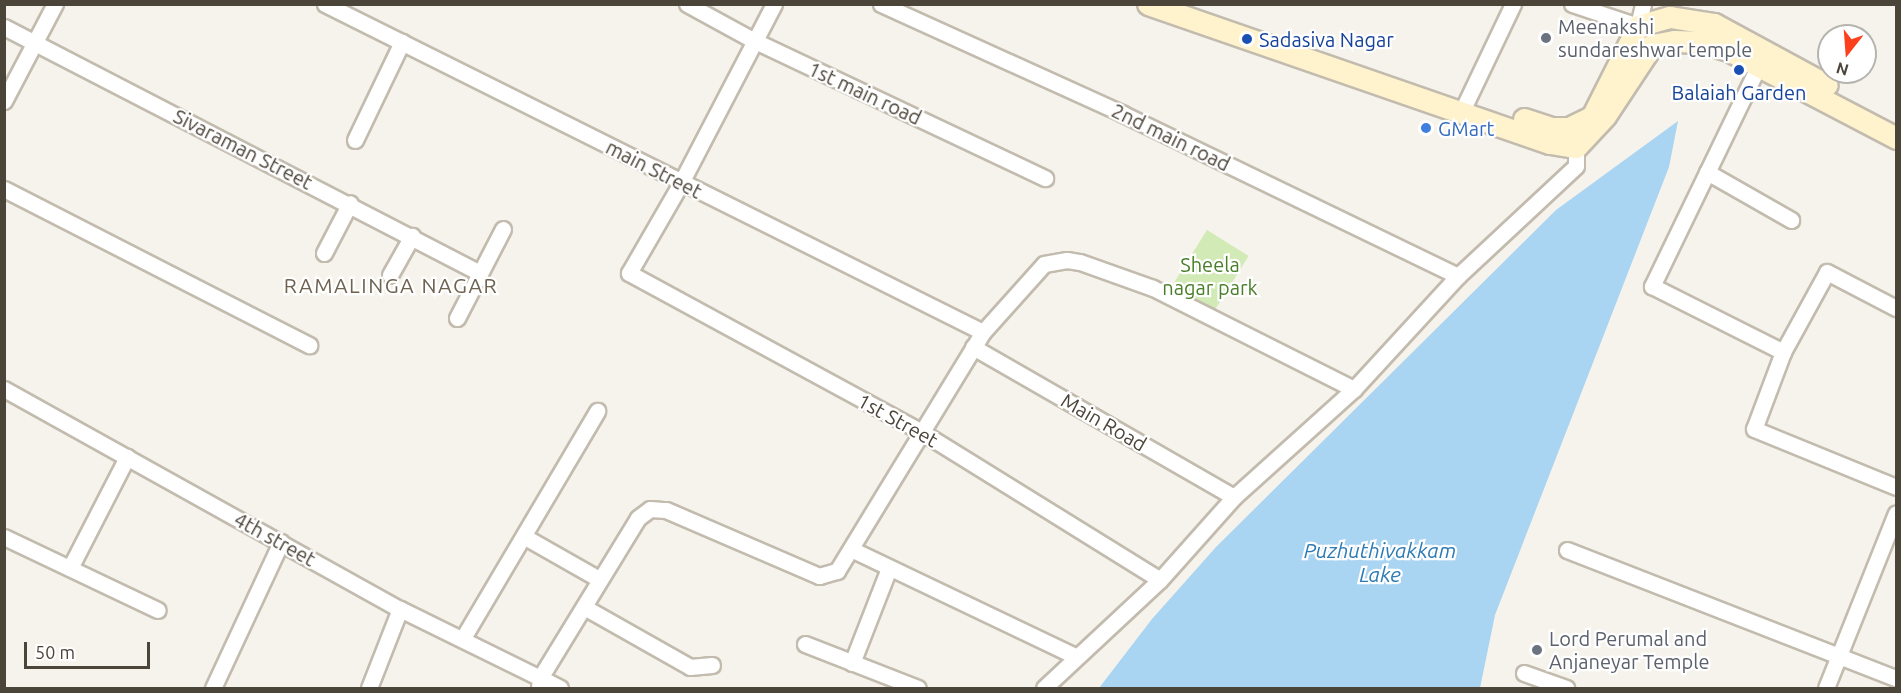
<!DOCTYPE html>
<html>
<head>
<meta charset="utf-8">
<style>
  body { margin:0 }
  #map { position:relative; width:1901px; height:693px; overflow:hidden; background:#f6f3ec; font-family:Ubuntu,sans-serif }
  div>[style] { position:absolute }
  .green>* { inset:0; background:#d2eab5; transform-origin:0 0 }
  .water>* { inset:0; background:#a9d4f2 }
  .roads { filter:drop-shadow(2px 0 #c2bbae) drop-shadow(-2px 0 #c2bbae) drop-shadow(0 2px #c2bbae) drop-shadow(0 -2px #c2bbae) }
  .minor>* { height:15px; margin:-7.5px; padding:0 7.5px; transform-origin:7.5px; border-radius:7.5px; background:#fff }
  .secondary>* { height:21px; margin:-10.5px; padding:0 10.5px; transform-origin:10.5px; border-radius:10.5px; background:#fff3cd }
  .dots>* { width:16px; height:16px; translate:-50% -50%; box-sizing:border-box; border:3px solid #fff; border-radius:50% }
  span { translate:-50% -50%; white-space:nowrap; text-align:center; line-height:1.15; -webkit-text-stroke:4.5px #fff; paint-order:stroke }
  .worship-label { font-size:20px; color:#5b616d }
  .left { translate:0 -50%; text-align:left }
  .transit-label { font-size:20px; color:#164399 }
  .street-label { font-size:20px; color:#4b4439 }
  .shop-label { font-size:20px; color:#366cbe }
  .park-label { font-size:20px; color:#4a7f2a }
  .neighbourhood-label { font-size:21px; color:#6e6250; letter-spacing:1.5px }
  .water-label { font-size:21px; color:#2e7ab2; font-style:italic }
  .frame { position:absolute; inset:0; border:6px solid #4b4439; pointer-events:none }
  .north { position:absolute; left:1817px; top:24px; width:60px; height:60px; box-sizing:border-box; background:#fff; border:2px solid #b7b4b0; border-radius:50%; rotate:197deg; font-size:16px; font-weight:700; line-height:24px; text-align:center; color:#4b4439 }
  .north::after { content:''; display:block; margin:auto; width:21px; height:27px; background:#fc3f1d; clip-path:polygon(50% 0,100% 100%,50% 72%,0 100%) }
  .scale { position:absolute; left:24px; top:642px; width:126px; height:27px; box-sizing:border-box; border:3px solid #4b4439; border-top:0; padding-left:8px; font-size:18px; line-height:21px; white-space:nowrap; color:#4b4439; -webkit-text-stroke:4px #fff; paint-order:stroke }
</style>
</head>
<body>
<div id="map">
  <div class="green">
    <div style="left:1207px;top:230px;width:49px;height:66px;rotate:32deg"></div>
  </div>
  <div class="water">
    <div style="clip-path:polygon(1678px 121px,1669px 167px,1495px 615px,1480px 688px,1099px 688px,1152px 619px,1216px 547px,1556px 210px)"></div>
  </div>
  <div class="roads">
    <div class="minor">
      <div style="left:325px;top:4px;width:735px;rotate:26.5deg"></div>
      <div style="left:687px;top:4px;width:77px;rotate:28.6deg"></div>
      <div style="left:755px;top:41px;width:321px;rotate:25.3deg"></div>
      <div style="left:774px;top:4px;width:202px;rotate:117.5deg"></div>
      <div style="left:681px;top:183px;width:104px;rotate:120deg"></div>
      <div style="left:629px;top:273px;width:331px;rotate:28.5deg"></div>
      <div style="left:920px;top:431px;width:282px;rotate:31.8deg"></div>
      <div style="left:881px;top:4px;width:266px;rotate:24.4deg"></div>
      <div style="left:1123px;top:114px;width:372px;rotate:25.8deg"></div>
      <div style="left:1572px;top:4px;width:70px;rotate:18.4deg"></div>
      <div style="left:1638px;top:26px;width:23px;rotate:-77deg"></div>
      <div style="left:4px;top:27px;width:536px;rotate:27.33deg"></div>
      <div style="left:1759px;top:65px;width:246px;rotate:115.8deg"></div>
      <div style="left:1652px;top:286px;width:147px;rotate:26.7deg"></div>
      <div style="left:1783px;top:352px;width:82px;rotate:110.6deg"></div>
      <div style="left:1754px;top:429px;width:153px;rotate:22.2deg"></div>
      <div style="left:4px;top:101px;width:110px;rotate:-62.3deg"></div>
      <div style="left:1461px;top:113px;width:121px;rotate:-64.5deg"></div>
      <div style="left:355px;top:140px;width:109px;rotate:-64.4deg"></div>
      <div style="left:1707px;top:172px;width:97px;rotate:29.7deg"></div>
      <div style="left:4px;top:189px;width:343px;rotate:27.1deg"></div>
      <div style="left:324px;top:253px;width:56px;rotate:-62.5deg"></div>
      <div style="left:390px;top:275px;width:45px;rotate:-60.6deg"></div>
      <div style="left:457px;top:318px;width:100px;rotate:-62.7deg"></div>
      <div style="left:973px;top:347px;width:301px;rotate:29.9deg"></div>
      <div style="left:1783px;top:352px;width:91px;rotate:-61.2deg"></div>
      <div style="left:1827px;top:272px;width:78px;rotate:27.6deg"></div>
      <div style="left:4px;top:389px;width:453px;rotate:29.1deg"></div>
      <div style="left:400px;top:609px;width:156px;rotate:26.2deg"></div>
      <div style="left:540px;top:678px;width:10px;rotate:96deg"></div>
      <div style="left:4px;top:537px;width:170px;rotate:25.4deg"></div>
      <div style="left:525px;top:537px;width:85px;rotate:29.6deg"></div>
      <div style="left:853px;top:550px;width:246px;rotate:25.5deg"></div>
      <div style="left:1567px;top:550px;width:353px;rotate:21.3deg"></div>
      <div style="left:70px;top:568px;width:125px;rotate:-62.8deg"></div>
      <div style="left:584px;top:607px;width:122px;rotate:29.5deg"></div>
      <div style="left:690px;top:667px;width:22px;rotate:-5deg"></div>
      <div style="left:463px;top:638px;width:264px;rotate:-59.4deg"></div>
      <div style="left:805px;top:644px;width:121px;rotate:21.3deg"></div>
      <div style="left:852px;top:663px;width:102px;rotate:-68.7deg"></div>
      <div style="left:1524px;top:673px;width:45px;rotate:19.7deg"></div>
      <div style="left:213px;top:688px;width:161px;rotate:-65deg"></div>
      <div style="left:369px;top:688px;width:85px;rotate:-68.6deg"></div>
      <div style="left:560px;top:688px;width:22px;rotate:-153deg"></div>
      <div style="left:540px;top:678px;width:188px;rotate:-58.5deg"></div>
      <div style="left:638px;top:518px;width:15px;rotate:-37deg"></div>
      <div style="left:650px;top:509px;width:16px;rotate:4deg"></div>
      <div style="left:666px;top:510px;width:167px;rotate:23.3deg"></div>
      <div style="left:819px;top:576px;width:19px;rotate:-16deg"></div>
      <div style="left:837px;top:571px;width:280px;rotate:-58.6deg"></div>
      <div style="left:983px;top:332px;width:91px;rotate:-48.1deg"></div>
      <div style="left:1044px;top:264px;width:23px;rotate:-10deg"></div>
      <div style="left:1067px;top:260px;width:13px;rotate:9deg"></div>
      <div style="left:1080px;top:262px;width:77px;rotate:19.6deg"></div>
      <div style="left:1153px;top:288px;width:225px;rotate:26.7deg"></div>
      <div style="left:1044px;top:688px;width:158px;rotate:-43deg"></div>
      <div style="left:1160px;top:580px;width:111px;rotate:-48.3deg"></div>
      <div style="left:1234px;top:497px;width:161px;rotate:-42deg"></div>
      <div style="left:1354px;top:389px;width:154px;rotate:-47.4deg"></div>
      <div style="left:1458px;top:276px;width:161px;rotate:-43deg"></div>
      <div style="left:1576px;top:166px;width:19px;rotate:-90deg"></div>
      <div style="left:1826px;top:688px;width:188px;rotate:-68.2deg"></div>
    </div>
    <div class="secondary">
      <div style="left:1148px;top:4px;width:425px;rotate:19.1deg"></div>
      <div style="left:1550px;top:143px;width:26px;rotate:9deg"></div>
      <div style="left:1576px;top:147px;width:42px;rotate:-46.9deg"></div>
      <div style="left:1605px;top:116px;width:85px;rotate:-56.5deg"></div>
      <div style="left:1652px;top:45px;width:22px;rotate:-10deg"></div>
      <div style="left:1674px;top:41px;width:28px;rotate:2deg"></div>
      <div style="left:1702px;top:42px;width:27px;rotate:17deg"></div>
      <div style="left:1728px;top:50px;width:190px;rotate:27.6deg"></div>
      <div style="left:1524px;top:119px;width:28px;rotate:18deg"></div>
      <div style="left:1551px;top:128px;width:18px"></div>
      <div style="left:1569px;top:128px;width:25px;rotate:-26deg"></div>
      <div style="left:1592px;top:117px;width:102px;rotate:-63.2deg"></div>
      <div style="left:1638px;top:26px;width:33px;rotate:-16deg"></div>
      <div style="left:1670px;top:17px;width:45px;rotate:9deg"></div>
      <div style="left:1714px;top:24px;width:128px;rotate:28.4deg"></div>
    </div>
  </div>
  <div class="dots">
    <div style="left:1546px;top:38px;background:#6b7280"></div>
    <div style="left:1247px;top:39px;background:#1a4fb4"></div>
    <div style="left:1739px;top:70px;background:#1a4fb4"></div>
    <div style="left:1426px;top:128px;background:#3f7fe0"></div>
    <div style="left:1537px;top:650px;background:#6b7280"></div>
  </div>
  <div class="worship-label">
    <span class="left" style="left:1558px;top:38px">Meenakshi<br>sundareshwar temple</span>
    <span class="left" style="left:1549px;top:650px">Lord Perumal and<br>Anjaneyar Temple</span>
  </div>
  <div class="transit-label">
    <span class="left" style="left:1259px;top:39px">Sadasiva Nagar</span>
    <span style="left:1739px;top:92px">Balaiah Garden</span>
  </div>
  <div class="street-label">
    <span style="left:865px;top:93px;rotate:25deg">1st main road</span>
    <span style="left:1171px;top:137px;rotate:26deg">2nd main road</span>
    <span style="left:243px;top:149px;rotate:27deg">Sivaraman Street</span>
    <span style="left:654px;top:169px;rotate:27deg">main Street</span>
    <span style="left:898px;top:420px;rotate:29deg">1st Street</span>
    <span style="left:1104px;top:422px;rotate:30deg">Main Road</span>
    <span style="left:275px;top:539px;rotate:29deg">4th street</span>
  </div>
  <div class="shop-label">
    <span class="left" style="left:1438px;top:128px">GMart</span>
  </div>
  <div class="park-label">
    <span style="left:1210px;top:276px">Sheela<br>nagar park</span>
  </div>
  <div class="neighbourhood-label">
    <span style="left:391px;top:285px">RAMALINGA NAGAR</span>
  </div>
  <div class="water-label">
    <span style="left:1380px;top:562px">Puzhuthivakkam<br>Lake</span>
  </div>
  <div class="frame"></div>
  <div class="north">N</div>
  <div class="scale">50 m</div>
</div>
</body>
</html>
